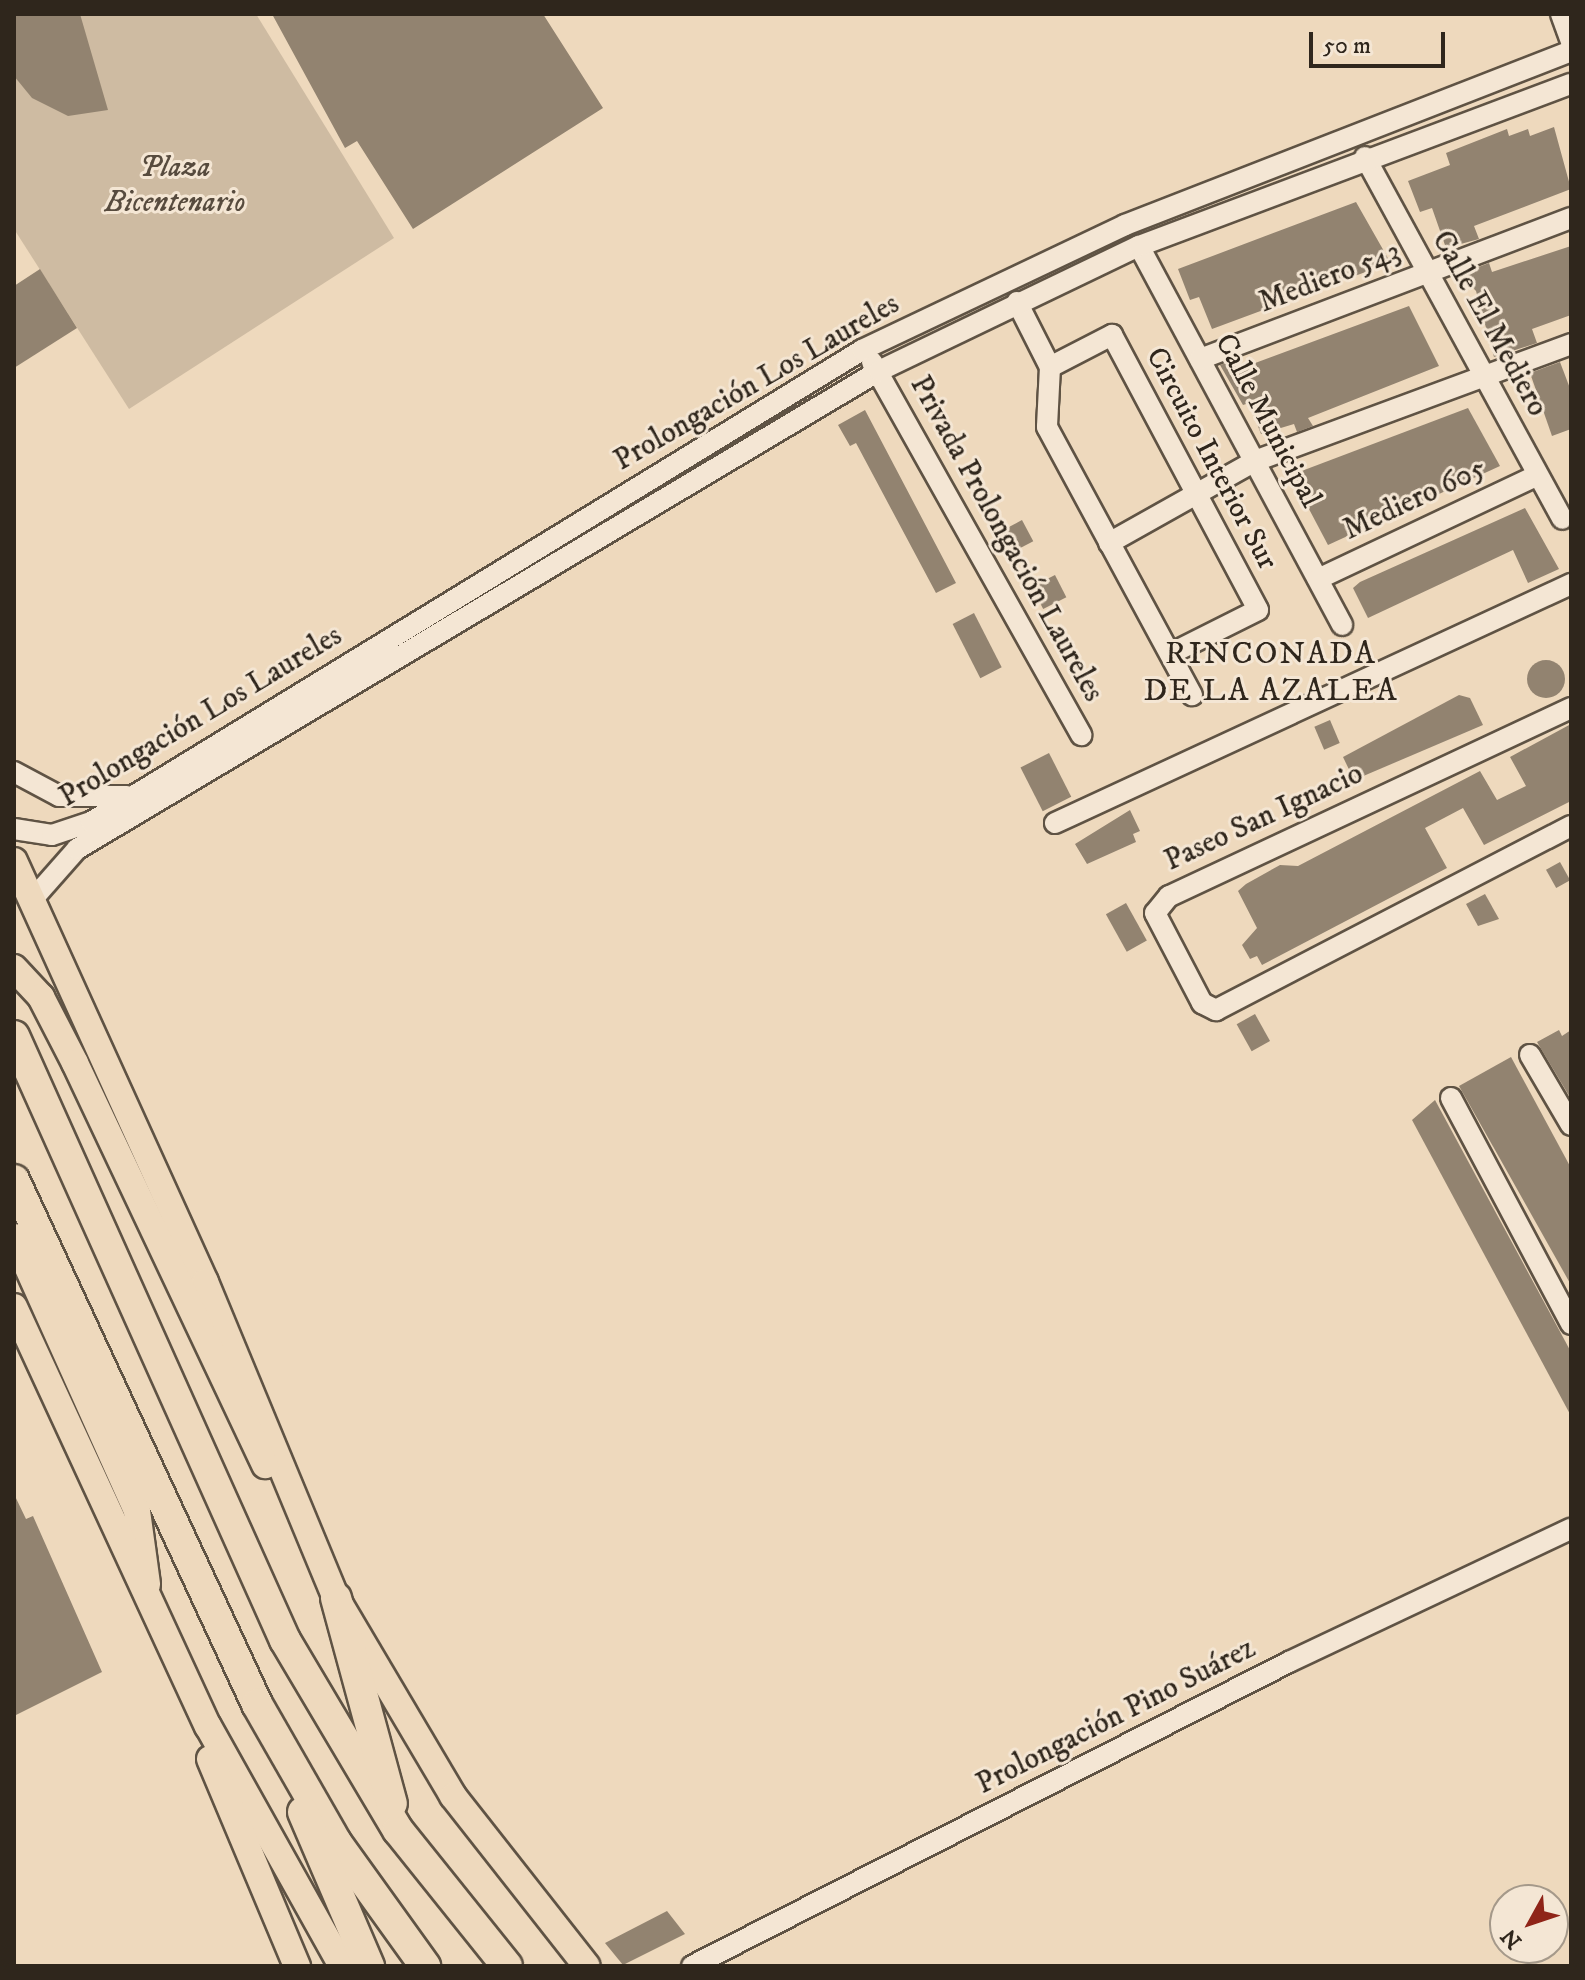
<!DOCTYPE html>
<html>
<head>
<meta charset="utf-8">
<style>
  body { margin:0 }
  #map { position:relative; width:1585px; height:1980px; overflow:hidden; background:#eed9bd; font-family:"IM FELL DW Pica",serif }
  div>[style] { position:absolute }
  .green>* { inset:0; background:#cebba2 }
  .building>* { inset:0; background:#928370; transform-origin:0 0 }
  .round { border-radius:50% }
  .roads { filter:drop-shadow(2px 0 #5f5344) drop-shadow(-2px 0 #5f5344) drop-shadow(0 2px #5f5344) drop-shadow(0 -2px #5f5344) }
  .minor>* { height:20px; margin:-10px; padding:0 10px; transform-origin:10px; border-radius:10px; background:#f4e6d4 }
  .major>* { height:26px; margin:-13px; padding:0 13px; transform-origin:13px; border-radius:13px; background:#eed9bd }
  .highway>* { height:30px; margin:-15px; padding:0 15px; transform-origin:15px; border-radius:15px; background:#eed9bd }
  span { translate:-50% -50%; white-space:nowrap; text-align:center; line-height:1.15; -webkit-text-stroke:6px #f4e6d4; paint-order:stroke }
  .park-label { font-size:30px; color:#574b3e; font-style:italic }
  .street-label { font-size:30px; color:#2f261c }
  .neighbourhood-label { font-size:32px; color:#2f261c; letter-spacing:2px }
  .frame { position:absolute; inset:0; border:16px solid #2f261c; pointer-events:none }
  .north { position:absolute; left:1489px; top:1884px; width:80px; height:80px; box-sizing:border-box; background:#f4e6d4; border:2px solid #a5998a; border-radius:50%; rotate:230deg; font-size:22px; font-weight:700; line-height:32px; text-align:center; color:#2f261c }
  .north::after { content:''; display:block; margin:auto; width:28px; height:36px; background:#8f2418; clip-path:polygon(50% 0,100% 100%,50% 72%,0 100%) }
  .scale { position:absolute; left:1309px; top:32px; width:136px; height:36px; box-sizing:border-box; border:4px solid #2f261c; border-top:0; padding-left:10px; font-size:24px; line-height:28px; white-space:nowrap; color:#2f261c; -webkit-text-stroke:6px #f4e6d4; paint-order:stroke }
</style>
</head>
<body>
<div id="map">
  <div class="green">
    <div style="clip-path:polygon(14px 14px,256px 14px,394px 238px,129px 409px,14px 229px)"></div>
  </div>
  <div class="building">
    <div style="clip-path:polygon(14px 14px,80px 14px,108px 110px,68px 116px,32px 98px,14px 76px)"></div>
    <div style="clip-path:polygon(272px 14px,543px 14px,603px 108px,413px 229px,357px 141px,345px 148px)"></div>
    <div style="clip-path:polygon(1554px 127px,1571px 189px,1474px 226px,1479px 239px,1446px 248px,1432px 208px,1420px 212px,1408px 181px,1450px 165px,1446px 153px,1507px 129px,1509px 136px,1528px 129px,1530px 136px)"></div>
    <div style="clip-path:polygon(1356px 202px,1389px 260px,1379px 267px,1212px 329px,1199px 297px,1190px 300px,1178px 269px)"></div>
    <div style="clip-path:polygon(1571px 246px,1571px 315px,1532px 329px,1537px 343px,1494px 357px,1476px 291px,1460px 274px,1489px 263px,1492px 272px)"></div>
    <div style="clip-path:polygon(40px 269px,77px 328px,14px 368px,14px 286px)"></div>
    <div style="clip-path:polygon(1409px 306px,1439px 366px,1308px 418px,1313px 426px,1297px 432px,1294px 424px,1261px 434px,1249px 403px,1243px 405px,1220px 365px,1235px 360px,1239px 369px)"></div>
    <div style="clip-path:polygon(1560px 362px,1571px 391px,1571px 429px,1552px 436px,1530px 373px)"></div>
    <div style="clip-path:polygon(1468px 408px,1500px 466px,1328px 545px,1291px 475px)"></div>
    <div style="clip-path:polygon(865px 410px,956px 583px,936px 593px,856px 443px,850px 446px,838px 425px)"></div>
    <div style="clip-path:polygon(1525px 508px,1559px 569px,1528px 583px,1513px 550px,1368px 618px,1353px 588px,1360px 582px)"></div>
    <div style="left:1022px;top:520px;width:24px;height:24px;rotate:62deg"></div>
    <div style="left:1055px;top:575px;width:25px;height:26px;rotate:63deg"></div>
    <div style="left:974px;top:613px;width:61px;height:24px;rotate:63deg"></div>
    <div class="round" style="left:1527px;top:660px;width:38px;height:38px"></div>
    <div style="clip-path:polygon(1459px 695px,1470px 698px,1483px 725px,1354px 780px,1343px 757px)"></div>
    <div style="left:1330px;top:720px;width:25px;height:17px;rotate:67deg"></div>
    <div style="clip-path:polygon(1571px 724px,1571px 801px,1484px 845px,1463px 808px,1425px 828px,1447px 868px,1262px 965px,1257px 956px,1250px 959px,1242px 945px,1257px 928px,1238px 891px,1246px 884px,1280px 865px,1298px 866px,1480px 771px,1497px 800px,1526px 786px,1510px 757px)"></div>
    <div style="left:1049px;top:753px;width:49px;height:32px;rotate:63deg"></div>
    <div style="clip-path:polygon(1130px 810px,1140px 831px,1133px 834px,1136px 842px,1087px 864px,1075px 844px)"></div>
    <div style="left:1560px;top:862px;width:21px;height:16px;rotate:61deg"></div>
    <div style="clip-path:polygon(1485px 894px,1499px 919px,1478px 926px,1466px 904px)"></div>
    <div style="left:1126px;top:903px;width:43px;height:23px;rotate:61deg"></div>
    <div style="left:1255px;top:1014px;width:31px;height:21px;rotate:61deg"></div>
    <div style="clip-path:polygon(1559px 1030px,1562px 1036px,1571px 1030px,1571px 1099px,1537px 1042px)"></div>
    <div style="clip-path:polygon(1511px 1057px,1571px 1168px,1571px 1285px,1459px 1086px)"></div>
    <div style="clip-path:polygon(1435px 1100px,1571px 1352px,1571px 1416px,1412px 1120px)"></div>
    <div style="clip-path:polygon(14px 1494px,26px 1519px,33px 1516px,102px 1672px,14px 1716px)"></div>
    <div style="clip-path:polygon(667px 1911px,685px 1934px,623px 1965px,605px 1943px)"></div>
  </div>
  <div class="roads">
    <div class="minor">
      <div style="left:1561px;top:14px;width:30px;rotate:70deg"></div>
      <div style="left:1365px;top:157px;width:412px;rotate:61.4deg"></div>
      <div style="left:1139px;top:246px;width:430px;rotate:61.8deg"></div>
      <div style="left:1017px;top:302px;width:73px;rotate:63.1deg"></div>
      <div style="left:1050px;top:367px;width:60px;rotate:92.9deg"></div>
      <div style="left:1047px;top:427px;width:305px;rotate:61.6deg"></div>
      <div style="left:1200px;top:359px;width:397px;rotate:-20.8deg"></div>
      <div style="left:872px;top:362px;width:428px;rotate:60.7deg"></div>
      <div style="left:1050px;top:367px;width:70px;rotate:-27.3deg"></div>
      <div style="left:1112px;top:335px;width:311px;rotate:62deg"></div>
      <div style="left:1258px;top:610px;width:98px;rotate:153.4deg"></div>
      <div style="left:1109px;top:543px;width:167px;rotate:-29.3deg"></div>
      <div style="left:1255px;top:461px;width:337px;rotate:-20.3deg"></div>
      <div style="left:1318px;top:579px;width:243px;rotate:-25.3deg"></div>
      <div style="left:1571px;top:708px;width:444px;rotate:154.9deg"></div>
      <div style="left:1169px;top:896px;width:22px;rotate:129deg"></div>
      <div style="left:1155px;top:913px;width:102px;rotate:62.4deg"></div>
      <div style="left:1202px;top:1003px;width:16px;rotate:27deg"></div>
      <div style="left:1216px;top:1010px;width:400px;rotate:-27.4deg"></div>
      <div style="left:14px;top:772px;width:51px;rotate:28.1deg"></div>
      <div style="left:59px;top:796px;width:68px"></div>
      <div style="left:1055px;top:823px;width:569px;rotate:-24.85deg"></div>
      <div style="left:14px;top:829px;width:38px;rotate:9deg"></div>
      <div style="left:52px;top:835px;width:41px;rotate:-18.4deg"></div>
      <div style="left:91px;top:822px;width:904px;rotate:-31.47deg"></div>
      <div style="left:862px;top:350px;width:291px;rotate:-25.4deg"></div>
      <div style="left:1125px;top:225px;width:479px;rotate:-21.3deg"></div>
      <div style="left:32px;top:900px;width:68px;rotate:-48.6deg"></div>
      <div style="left:77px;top:849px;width:934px;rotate:-30.8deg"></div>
      <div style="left:879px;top:371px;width:288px;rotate:-25.7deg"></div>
      <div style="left:1139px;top:246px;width:461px;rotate:-20.6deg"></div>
      <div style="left:1530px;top:1055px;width:81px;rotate:59.6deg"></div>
      <div style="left:1451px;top:1098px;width:256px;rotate:62deg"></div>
      <div style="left:692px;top:1966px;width:670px;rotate:-26.99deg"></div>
      <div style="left:1289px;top:1662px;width:312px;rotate:-25.3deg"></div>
    </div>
    <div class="major">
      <div style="left:14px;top:861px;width:462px;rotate:65.6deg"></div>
      <div style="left:205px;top:1282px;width:342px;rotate:67.5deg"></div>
      <div style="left:336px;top:1598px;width:230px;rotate:59.4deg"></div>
      <div style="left:453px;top:1796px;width:216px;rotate:51.8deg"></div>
      <div style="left:14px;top:968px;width:40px;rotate:47deg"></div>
      <div style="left:41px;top:997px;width:74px;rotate:62.7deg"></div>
      <div style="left:75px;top:1063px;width:445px;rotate:64.7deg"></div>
      <div style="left:14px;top:1237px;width:300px;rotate:65.8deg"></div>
      <div style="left:137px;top:1511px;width:74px;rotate:82.2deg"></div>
      <div style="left:14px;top:1307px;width:462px;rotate:65.2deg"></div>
      <div style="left:208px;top:1726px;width:275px;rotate:60.8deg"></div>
      <div style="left:210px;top:1759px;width:225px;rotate:67.2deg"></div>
    </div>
    <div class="highway">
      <div style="left:14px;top:1036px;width:662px;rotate:65.84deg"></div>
      <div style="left:285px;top:1640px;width:221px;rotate:59.3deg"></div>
      <div style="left:398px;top:1830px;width:174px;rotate:51.3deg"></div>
      <div style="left:14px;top:1180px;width:578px;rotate:65.12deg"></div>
      <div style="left:257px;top:1704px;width:159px;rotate:60.2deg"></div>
      <div style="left:336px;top:1842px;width:153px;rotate:54.3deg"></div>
      <div style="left:336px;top:1598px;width:213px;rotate:74.8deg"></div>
      <div style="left:303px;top:1812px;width:168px;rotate:66.8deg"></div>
    </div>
  </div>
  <div class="park-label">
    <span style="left:175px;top:185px">Plaza<br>Bicentenario</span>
  </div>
  <div class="street-label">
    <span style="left:1330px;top:278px;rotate:-21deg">Mediero 543</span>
    <span style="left:1489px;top:324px;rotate:61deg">Calle El Mediero</span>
    <span style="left:757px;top:383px;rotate:-30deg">Prolongación Los Laureles</span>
    <span style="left:1267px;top:421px;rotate:62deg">Calle Municipal</span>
    <span style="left:1211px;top:459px;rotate:62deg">Circuito Interior Sur</span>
    <span style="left:1415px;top:500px;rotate:-25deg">Mediero 605</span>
    <span style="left:1006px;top:539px;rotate:61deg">Privada Prolongación Laureles</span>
    <span style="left:201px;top:717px;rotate:-31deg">Prolongación Los Laureles</span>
    <span style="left:1264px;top:818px;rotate:-25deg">Paseo San Ignacio</span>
    <span style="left:1116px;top:1717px;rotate:-27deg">Prolongación Pino Suárez</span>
  </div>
  <div class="neighbourhood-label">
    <span style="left:1271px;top:673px">RINCONADA<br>DE LA AZALEA</span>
  </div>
  <div class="frame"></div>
  <div class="north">N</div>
  <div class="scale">50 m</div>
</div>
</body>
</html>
